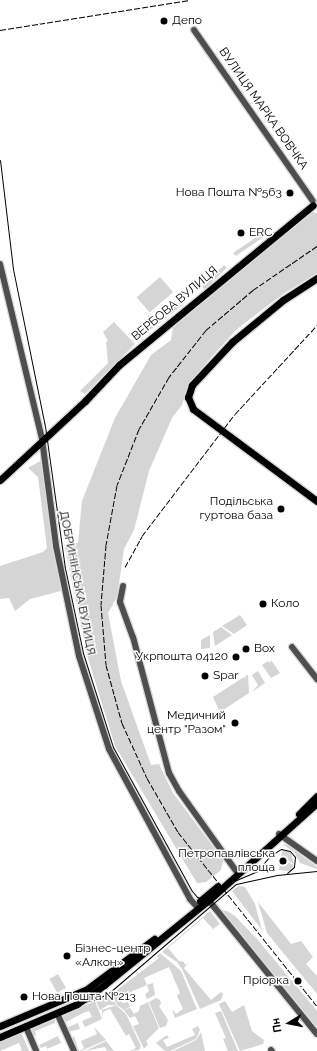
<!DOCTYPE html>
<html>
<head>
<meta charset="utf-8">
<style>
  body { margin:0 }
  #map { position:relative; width:317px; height:1051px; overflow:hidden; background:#fff; font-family:Raleway,sans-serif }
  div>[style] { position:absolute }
  .green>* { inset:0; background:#d5d5d5; transform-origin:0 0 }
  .roads { filter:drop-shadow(1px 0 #dbdbdb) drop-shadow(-1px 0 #dbdbdb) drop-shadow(0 1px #dbdbdb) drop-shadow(0 -1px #dbdbdb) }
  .minor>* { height:6px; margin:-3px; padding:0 3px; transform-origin:3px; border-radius:3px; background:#4e4e4e }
  .major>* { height:7px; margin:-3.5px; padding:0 3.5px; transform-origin:3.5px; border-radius:3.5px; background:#000 }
  .tram>* { height:1px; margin:-0.5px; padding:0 0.5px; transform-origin:0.5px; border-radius:0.5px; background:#000 }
  .rail>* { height:1px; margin-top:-0.5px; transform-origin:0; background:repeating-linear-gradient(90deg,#000 0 6px,transparent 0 8px) }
  .dots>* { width:11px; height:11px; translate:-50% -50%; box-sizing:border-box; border:2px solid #fff; border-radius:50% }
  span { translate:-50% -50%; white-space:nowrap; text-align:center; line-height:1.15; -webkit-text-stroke:3px #fff; paint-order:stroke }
  .poi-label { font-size:12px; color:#000 }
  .left { translate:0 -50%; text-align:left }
  .right { translate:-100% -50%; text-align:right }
  .street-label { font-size:12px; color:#000 }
  .north { position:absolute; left:269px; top:1003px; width:40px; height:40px; -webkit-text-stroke:3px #fff; paint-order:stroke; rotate:260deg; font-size:11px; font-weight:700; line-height:16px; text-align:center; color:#000 }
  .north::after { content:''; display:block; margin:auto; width:14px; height:18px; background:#000; clip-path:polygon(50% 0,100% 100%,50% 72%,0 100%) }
</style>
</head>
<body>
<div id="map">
  <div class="green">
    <div style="clip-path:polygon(312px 212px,317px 213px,317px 273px,283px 294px,237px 329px,208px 361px,187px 389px,182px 405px,172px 418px,149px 471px,134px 530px,124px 549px,117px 597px,108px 613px,121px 681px,151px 765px,159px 764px,173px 793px,223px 860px,221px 870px,206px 882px,197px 883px,115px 746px,87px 655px,64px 544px,78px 543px,82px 501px,115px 418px,151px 355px,171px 340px,173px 327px)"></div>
    <div style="left:264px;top:232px;width:4px;height:37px;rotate:56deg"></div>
    <div style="left:224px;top:265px;width:4px;height:31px;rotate:45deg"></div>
    <div style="left:160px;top:277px;width:20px;height:31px;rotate:49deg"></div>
    <div style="clip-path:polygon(181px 301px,184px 304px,137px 340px,136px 339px)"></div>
    <div style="clip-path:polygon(114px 322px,135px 344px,85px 394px,80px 391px,108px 363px,106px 342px,108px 341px,103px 332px)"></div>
    <div style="clip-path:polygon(42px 460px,61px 591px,30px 599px,15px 611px,9px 598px,0 599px,0 566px,43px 552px,47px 548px,38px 477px,28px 468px)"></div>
    <div style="clip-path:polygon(240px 615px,247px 625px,234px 634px,222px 626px)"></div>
    <div style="clip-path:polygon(221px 627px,232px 635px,215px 646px,213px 632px)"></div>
    <div style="clip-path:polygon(210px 635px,210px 648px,201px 649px,201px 640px)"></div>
    <div style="clip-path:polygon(271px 660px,280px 673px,271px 678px,262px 665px,268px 661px,270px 663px)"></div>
    <div style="clip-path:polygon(258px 671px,265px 683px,252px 692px,258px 685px,252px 675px)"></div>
    <div style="clip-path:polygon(248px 675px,249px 693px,220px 712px,213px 697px,244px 677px,246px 679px,245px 676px)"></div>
    <div style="clip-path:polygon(282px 844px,287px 845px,317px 867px,317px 869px,300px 863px,294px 852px)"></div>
    <div style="clip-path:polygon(282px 850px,291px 852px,294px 864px,281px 857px)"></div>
    <div style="clip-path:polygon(281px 859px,294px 865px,290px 871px,279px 870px)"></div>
    <div style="clip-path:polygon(239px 886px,245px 887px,255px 904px,262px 930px,232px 891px)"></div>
    <div style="clip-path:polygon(258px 902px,291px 944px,301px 941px,313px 957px,306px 964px,317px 976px,317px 994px,267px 933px)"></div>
    <div style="clip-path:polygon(207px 909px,208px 910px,157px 953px,157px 952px)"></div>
    <div style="clip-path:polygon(219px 910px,227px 911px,235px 916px,257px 939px,317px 1011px,317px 1026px,313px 1025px)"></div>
    <div style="clip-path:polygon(210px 911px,220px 924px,213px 929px,203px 918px,168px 948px,179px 961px,184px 962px,185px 965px,188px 963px,184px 968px,211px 1000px,221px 992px,223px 994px,221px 1000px,200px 1009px,182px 969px,177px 962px,162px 952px)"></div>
    <div style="clip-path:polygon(160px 953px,181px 971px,197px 1009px,175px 1018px,172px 1009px,176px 1014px,183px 1009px,177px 996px,180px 993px,169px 967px,144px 978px,147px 985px,153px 983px,155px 995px,147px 999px,145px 994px,149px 991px,147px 985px,121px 996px,122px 1003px,128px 1002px,130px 1007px,124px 1010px,117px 1005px,112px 994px,159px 958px,157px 956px)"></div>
    <div style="left:58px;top:974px;width:16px;height:10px;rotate:60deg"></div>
    <div style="clip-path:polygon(111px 995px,116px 1005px,108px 1005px,100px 1010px,96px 1001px)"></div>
    <div style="clip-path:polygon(156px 998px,160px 1000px,161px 1004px,159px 1006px,168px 1020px,166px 1026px,160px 1028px,149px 1002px)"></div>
    <div style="clip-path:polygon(95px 1001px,102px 1019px,85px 1027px,82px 1021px,92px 1017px,89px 1011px,83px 1013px,66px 1022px,68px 1027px,78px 1023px,80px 1029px,68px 1032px,61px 1016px)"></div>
    <div style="clip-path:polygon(225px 1001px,232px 1012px,244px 1005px,252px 1031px,264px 1040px,263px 1044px,240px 1051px,219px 1004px)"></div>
    <div style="clip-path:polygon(148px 1002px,159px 1028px,146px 1041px,148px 1044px,144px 1049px,133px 1026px,139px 1024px,135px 1016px,130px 1018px,124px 1010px,130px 1008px,134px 1014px,139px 1011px,140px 1006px)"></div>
    <div style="clip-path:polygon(116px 1005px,126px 1014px,141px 1046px,139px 1050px,130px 1051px,136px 1048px,129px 1034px,126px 1036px,110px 1009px,103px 1012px,103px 1019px,102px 1010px)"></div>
    <div style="clip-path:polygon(221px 1011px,238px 1051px,228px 1051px,223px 1039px,226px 1038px,215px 1013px)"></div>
    <div style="clip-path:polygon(55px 1018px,55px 1023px,35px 1031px,36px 1035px,34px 1036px,31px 1029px)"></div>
    <div style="clip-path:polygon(198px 1026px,200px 1030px,196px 1039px,170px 1051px,165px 1051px,156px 1043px,167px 1035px,169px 1038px,163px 1040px,167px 1047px,195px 1035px,192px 1029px)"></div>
    <div style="clip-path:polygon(94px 1027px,106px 1040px,81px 1051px,77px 1051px,72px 1038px,74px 1036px,79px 1051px,84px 1048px,81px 1041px,97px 1034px)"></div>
    <div style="clip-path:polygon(21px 1032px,29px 1051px,20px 1051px,22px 1050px,19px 1043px,0 1051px,0 1041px)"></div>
    <div style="clip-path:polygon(201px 1032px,205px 1051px,173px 1051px,196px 1040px)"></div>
    <div style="clip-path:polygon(58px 1036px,61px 1043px,47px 1049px,46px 1046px,41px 1048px,39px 1045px)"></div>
    <div style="clip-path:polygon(106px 1041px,114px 1051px,107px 1051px,105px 1047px,85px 1051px)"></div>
  </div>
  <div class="roads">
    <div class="minor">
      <div style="left:194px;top:30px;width:208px;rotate:55.2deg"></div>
      <div style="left:0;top:264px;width:180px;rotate:76.5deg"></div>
      <div style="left:42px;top:439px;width:108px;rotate:82.5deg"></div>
      <div style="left:56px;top:546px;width:112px;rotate:78.2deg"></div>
      <div style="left:79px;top:656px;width:98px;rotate:72.1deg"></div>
      <div style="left:109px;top:749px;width:170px;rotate:61.6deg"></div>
      <div style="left:190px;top:899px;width:12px;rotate:48deg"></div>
      <div style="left:123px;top:586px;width:16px;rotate:101deg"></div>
      <div style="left:120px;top:602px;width:37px;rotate:70deg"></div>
      <div style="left:133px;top:637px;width:141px;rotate:75.2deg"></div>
      <div style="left:169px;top:773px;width:21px;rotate:61deg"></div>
      <div style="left:179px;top:791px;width:98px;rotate:54.5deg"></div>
      <div style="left:292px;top:647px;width:41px;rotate:52deg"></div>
      <div style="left:279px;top:834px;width:47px;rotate:35.4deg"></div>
      <div style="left:206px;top:897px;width:176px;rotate:51deg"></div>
      <div style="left:57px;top:1013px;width:42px;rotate:65.9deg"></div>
      <div style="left:26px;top:1027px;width:26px;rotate:67deg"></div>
      <div style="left:271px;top:1050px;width:1px;rotate:45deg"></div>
    </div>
    <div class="major">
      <div style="left:317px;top:278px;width:40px;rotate:147.1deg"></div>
      <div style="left:283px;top:300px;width:66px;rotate:140.5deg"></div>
      <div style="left:232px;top:342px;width:59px;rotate:132.9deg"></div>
      <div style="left:192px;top:385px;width:13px;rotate:108deg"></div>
      <div style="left:188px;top:397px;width:13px;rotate:67deg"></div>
      <div style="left:193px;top:409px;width:154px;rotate:36.6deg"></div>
      <div style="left:0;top:480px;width:116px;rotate:-42.9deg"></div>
      <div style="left:85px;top:401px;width:50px;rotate:-46.6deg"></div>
      <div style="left:119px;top:365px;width:251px;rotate:-39.5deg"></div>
      <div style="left:299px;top:814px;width:25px;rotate:-45deg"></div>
      <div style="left:200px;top:901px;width:23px;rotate:-40deg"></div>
      <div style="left:0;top:1026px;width:95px;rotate:-23deg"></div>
      <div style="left:87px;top:989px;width:84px;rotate:-36.7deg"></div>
      <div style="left:0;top:1037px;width:84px;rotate:-23.2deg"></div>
      <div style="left:77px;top:1004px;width:33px;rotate:-35deg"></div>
      <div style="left:104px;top:985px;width:136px;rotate:-39.1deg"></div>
      <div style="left:210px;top:899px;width:144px;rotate:-41.9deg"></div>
    </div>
  </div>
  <div class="tram">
    <div style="left:0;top:160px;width:110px;rotate:83.2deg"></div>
    <div style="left:13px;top:269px;width:160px;rotate:78.5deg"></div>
    <div style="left:45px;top:426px;width:143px;rotate:82deg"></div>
    <div style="left:65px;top:568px;width:87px;rotate:78deg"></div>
    <div style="left:83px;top:653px;width:99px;rotate:72.3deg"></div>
    <div style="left:113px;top:747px;width:164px;rotate:61.3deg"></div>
    <div style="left:192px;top:891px;width:8px;rotate:50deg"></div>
    <div style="left:197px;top:897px;width:8px;rotate:14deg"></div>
    <div style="left:205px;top:899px;width:18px;rotate:-22deg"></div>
    <div style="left:234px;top:881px;width:25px;rotate:-23deg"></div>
    <div style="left:257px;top:871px;width:21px;rotate:-49deg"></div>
    <div style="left:271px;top:855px;width:12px;rotate:-31deg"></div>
    <div style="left:281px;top:849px;width:9px;rotate:13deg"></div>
    <div style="left:290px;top:851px;width:8px;rotate:50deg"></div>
    <div style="left:295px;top:857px;width:10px;rotate:96deg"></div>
    <div style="left:294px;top:867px;width:9px;rotate:139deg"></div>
    <div style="left:0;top:1034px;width:75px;rotate:-22.8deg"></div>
    <div style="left:69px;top:1005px;width:29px;rotate:-12deg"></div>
    <div style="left:97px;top:999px;width:15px;rotate:-28deg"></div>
    <div style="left:110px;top:992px;width:166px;rotate:-40.6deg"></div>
    <div style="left:236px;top:884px;width:42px;rotate:-12.4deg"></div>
    <div style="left:277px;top:875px;width:40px;rotate:-5.7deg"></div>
  </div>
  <div class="rail">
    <div style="left:0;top:30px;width:192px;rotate:-9deg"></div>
    <div style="left:317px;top:246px;width:78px;rotate:145.5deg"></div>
    <div style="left:253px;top:290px;width:62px;rotate:139.6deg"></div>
    <div style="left:206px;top:330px;width:60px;rotate:128.2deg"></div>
    <div style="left:169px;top:377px;width:60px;rotate:120deg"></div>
    <div style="left:139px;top:429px;width:60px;rotate:111.4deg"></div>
    <div style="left:117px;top:485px;width:61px;rotate:100.4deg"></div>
    <div style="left:106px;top:545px;width:60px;rotate:94.8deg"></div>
    <div style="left:101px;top:605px;width:60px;rotate:85.2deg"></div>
    <div style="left:106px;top:665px;width:60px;rotate:74.6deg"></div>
    <div style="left:122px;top:723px;width:60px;rotate:65.6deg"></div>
    <div style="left:147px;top:778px;width:62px;rotate:60.1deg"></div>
    <div style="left:178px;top:832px;width:223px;rotate:51.4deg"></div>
    <div style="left:125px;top:567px;width:35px;rotate:-61deg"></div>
    <div style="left:142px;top:536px;width:153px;rotate:-52.7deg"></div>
    <div style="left:235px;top:414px;width:121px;rotate:-47.3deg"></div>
  </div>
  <div class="dots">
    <div style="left:164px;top:21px;background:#000"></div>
    <div style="left:290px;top:193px;background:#000"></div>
    <div style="left:241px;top:233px;background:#000"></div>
    <div style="left:281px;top:509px;background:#000"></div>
    <div style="left:263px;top:604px;background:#000"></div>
    <div style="left:246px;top:649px;background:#000"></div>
    <div style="left:236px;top:657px;background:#000"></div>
    <div style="left:205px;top:676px;background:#000"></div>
    <div style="left:235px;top:723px;background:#000"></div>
    <div style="left:283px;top:861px;background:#000"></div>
    <div style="left:67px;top:956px;background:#000"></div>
    <div style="left:298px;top:981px;background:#000"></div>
    <div style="left:24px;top:997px;background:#000"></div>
  </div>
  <div class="poi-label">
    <span class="left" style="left:172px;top:21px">Депо</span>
    <span class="right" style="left:282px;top:193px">Нова Пошта №563</span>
    <span class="left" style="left:249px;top:233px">ERC</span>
    <span class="right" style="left:273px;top:509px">Подільська<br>гуртова база</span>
    <span class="left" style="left:271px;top:604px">Коло</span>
    <span class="left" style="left:254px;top:649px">Box</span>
    <span class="right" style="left:228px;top:657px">Укрпошта 04120</span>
    <span class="left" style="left:213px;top:676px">Spar</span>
    <span class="right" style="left:226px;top:723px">Медичний<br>центр "Разом"</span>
    <span class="right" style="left:275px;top:861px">Петропавлівська<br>площа</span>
    <span class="left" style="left:75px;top:956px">Бізнес-центр<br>«Алкон»</span>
    <span class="right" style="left:289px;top:981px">Пріорка</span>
    <span class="left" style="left:32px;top:997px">Нова Пошта №213</span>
  </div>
  <div class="street-label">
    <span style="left:263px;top:109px;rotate:55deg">ВУЛИЦЯ МАРКА ВОВЧКА</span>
    <span style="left:175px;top:304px;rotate:-40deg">ВЕРБОВА ВУЛИЦЯ</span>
    <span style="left:77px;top:583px;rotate:79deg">ДОБРИНІНСЬКА ВУЛИЦЯ</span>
  </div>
  <div class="north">Пн</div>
</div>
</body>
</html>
